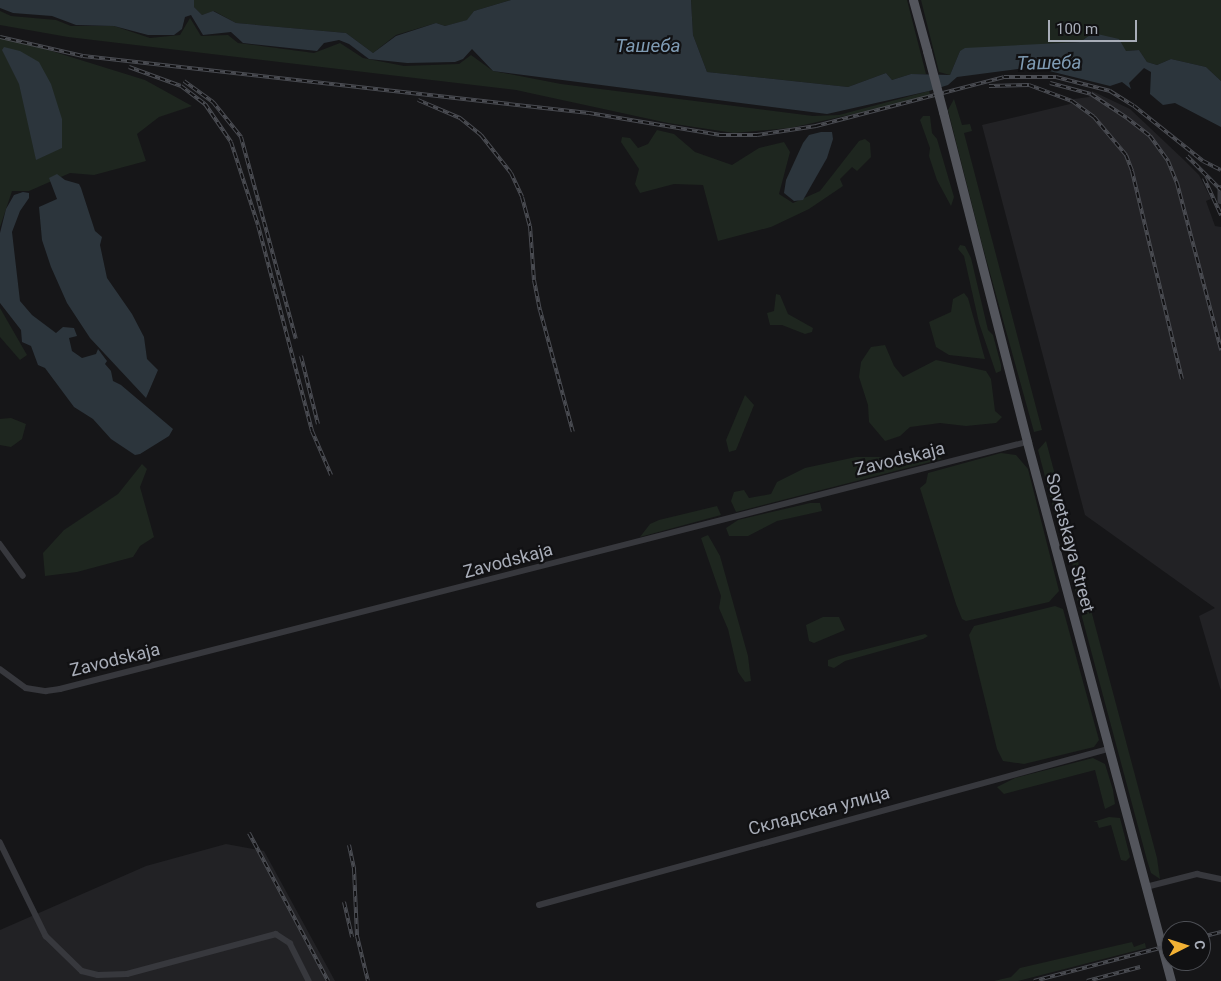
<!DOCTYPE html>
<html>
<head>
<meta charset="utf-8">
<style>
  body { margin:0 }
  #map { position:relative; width:1221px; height:981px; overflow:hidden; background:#161618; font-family:Roboto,sans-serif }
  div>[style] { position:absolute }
  .built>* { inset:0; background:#222225 }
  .green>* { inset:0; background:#1e261f }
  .water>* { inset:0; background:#2c353c }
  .minor>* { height:5.5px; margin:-2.75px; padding:0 2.75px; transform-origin:2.75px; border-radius:2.75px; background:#37383d }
  .primary>* { height:9px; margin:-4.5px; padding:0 4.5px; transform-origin:4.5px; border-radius:4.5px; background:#53555c }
  .rail>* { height:4px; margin-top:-2px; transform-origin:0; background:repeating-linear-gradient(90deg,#111113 0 5.5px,#4a4c52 0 11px); box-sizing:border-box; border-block:1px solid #4a4c52 }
  .primary-bridge>* { height:9px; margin:-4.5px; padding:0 4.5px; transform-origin:4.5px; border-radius:4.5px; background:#53555c }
  span { translate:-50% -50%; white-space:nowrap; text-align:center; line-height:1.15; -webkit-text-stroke:4.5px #111113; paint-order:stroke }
  .street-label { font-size:18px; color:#a8adb8 }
  .water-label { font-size:19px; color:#7f9bb3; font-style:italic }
  .north { position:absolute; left:1161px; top:921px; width:50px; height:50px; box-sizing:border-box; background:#111113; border:1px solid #4d4f55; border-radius:50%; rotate:85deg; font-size:14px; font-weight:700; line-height:20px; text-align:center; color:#a8adb8 }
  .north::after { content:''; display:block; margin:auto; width:18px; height:22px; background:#f2b134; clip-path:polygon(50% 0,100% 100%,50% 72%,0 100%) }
  .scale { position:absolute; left:1048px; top:20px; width:89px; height:22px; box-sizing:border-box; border:2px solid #a8adb8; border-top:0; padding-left:6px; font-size:15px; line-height:18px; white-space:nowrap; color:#a8adb8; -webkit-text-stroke:4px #111113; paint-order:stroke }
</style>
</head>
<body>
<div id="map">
  <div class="built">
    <div style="clip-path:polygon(1092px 91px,1130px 109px,1184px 160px,1199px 175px,1211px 199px,1206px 201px,1215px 226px,1221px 227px,1221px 691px,1199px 616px,1215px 608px,1085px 515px,982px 125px,1070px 104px,1074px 99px,1089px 97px)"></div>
    <div style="clip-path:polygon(226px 844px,264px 851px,335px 981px,0 981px,0 930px,146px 866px)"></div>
  </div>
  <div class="green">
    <div style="clip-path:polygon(194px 0,511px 0,474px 11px,468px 20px,445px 26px,436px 23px,396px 35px,373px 53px,346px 33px,236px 23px,214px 11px,202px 15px,194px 7px)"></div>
    <div style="clip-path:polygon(691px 0,907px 0,926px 74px,911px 74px,892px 80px,886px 73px,848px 87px,707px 72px,693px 35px)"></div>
    <div style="clip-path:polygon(921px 0,1221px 0,1221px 81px,1206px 67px,1171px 59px,1157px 65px,1147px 62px,1139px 50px,1126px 51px,1093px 33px,1080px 42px,960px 51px,950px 75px,939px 72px)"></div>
    <div style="clip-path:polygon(0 11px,11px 16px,56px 20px,71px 26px,114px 26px,150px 38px,180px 35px,190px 18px,201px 36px,228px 35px,238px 43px,314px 53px,340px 43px,363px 58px,404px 66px,459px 64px,471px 55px,493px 71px,561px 84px,813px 116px,839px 115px,929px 91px,931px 97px,790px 128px,734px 133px,668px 123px,516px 90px,68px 37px,0 25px)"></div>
    <div style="clip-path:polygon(0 35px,145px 80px,192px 106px,159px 117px,137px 134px,146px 161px,94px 175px,70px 173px,29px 191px,12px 191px,0 227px)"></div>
    <div style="clip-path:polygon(954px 99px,962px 125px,970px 124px,972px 131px,964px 133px,1042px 430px,1034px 432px,982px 244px,948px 110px)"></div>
    <div style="clip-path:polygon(923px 116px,930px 116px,932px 133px,937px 139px,954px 197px,951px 206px,937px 180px,929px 156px,930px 148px,920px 120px)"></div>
    <div style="clip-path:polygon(657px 130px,674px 134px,695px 152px,732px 165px,759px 148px,784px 142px,790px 152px,779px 194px,793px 203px,820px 191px,859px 141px,865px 139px,870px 143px,871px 157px,857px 171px,852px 167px,840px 179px,843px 186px,809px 209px,771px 227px,718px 241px,703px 185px,674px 184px,640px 193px,635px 184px,639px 169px,621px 142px,622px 137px,630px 138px,638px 148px,648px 144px)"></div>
    <div style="clip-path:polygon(960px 245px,965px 246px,971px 258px,988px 330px,993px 335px,1001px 365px,1001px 371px,996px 373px,979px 323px,964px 256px,958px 249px)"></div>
    <div style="clip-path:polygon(964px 293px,968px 298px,985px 359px,949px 355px,936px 347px,929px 322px,951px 312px,953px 299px)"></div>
    <div style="clip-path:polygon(776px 294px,780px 295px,788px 314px,813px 328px,812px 332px,805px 334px,782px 325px,770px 325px,767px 313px,774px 311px)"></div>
    <div style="clip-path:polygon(0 308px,27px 355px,20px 360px,0 337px)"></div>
    <div style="clip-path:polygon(885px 345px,894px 366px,903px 377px,936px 360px,986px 371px,991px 379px,995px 411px,1002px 417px,996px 423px,966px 426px,940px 423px,910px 427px,900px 436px,885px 441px,869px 422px,868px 405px,859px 377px,861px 362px,871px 347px)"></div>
    <div style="clip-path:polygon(745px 395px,754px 405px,736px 450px,729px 452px,726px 440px)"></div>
    <div style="clip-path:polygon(11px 418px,26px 424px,22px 439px,11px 447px,0 445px,0 419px)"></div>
    <div style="clip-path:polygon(1046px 441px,1157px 858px,1160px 879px,1151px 873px,1147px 860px,1078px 602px,1072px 579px,1073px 553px,1058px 526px,1038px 450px)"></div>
    <div style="clip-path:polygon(911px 449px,931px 452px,942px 459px,736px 512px,731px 501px,734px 492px,744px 490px,749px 498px,771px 494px,777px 482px,805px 468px,856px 457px,901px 457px)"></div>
    <div style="clip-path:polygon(1001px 453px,1016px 455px,1028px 469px,1059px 591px,1049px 602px,966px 621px,962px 619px,956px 604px,920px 488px,926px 483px,928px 473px)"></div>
    <div style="clip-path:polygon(142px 464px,147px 469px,140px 487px,154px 537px,140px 546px,133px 557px,77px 572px,45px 576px,43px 553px,64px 530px,118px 494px)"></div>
    <div style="clip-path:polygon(810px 503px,820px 503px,822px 511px,777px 521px,748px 536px,729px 536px,726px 528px,738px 520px)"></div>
    <div style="clip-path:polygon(717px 506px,721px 515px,640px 537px,650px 524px,659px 520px)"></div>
    <div style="clip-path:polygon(708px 535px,720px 556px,748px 656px,751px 681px,745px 682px,738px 672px,728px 629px,719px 608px,721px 596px,701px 538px)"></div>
    <div style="clip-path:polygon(1055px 606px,1063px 609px,1099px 740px,1094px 747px,1024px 764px,1003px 761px,997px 749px,969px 635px,974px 626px)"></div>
    <div style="clip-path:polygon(823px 617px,839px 617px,845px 630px,814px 643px,809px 641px,806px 625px)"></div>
    <div style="clip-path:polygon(925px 634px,928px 636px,923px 639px,845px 661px,834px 668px,828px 666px,828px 660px,839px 656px)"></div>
    <div style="clip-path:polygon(1093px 758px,1105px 764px,1113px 790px,1115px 804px,1105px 809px,1095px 770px,1004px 794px,997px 787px,1015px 778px)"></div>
    <div style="clip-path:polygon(1109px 817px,1120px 818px,1130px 857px,1126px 861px,1121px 860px,1111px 825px,1099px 828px,1097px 822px,1093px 822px)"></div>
    <div style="clip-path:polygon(1132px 942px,1134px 947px,1145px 943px,1146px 948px,1018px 981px,994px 981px,1011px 977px,1020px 968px)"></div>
  </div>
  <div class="water">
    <div style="clip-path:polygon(0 0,194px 0,194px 7px,202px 15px,213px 11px,236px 23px,346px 33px,373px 53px,396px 36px,436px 23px,445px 26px,467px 20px,474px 11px,511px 0,691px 0,693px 35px,707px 72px,848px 87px,886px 73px,892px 80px,911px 74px,950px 75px,960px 51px,965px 48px,1080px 42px,1093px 33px,1119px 39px,1126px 51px,1139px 50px,1147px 62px,1157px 65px,1171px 59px,1206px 67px,1221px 81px,1221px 127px,1175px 103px,1163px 105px,1150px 94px,1151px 72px,1144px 68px,1129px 83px,1131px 89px,1122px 82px,1110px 86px,1033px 67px,957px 77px,948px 85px,929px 91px,827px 114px,493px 71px,472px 49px,463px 59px,455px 62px,407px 63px,369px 59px,349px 44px,339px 40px,324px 43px,317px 51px,243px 43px,231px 32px,203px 35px,191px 15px,185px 17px,182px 29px,174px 35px,148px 35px,114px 26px,76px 25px,52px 16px,13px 13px,0 8px)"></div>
    <div style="clip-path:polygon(4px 47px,20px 51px,39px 62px,51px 84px,62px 119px,62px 148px,36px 160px,19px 84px,2px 50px)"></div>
    <div style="clip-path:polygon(821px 132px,832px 132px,833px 139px,827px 158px,803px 200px,794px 201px,784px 193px,786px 180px,803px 143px,809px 135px)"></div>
    <div style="clip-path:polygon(57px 174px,65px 180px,79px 184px,81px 188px,95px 231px,102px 237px,100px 245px,107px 278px,132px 314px,144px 337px,147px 359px,158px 370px,146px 398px,90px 338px,67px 303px,51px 267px,42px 240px,39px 207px,57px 199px,49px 178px)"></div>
    <div style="clip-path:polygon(23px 192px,29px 193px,29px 198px,20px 211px,12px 232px,20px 301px,32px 315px,56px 333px,63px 327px,74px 328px,77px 336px,69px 338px,72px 351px,82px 358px,96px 354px,98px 349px,107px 361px,105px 364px,111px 371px,113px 381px,121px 385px,173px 429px,169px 436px,140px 454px,135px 455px,111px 439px,93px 419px,74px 407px,45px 368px,38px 365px,31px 346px,22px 342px,21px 330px,0 303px,0 233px,6px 209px,14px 195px)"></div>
  </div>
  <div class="minor">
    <div style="left:1221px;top:188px;width:13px;rotate:90deg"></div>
    <div style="left:0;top:544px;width:39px;rotate:54deg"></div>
    <div style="left:0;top:669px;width:32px;rotate:36deg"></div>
    <div style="left:26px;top:688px;width:20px;rotate:9deg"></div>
    <div style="left:46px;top:691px;width:14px;rotate:-8deg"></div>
    <div style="left:60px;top:689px;width:998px;rotate:-14.33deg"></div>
    <div style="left:0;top:842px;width:105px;rotate:63.9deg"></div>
    <div style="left:46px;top:936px;width:50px;rotate:44.2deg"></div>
    <div style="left:82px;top:971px;width:16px;rotate:14deg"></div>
    <div style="left:98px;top:975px;width:29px;rotate:-2deg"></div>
    <div style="left:127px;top:974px;width:154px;rotate:-15deg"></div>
    <div style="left:276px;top:934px;width:17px;rotate:33deg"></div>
    <div style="left:290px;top:943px;width:42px;rotate:63.4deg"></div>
    <div style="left:1146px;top:887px;width:53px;rotate:-14.3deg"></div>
    <div style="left:1197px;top:874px;width:25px;rotate:12deg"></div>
    <div style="left:539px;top:905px;width:590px;rotate:-15.33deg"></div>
  </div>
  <div class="primary">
    <div style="left:913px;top:0;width:53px;rotate:74.6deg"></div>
    <div style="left:943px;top:112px;width:341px;rotate:75.7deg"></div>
    <div style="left:1027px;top:442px;width:558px;rotate:75.04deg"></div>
  </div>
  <div class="rail">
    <div style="left:0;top:37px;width:85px;rotate:12.9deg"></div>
    <div style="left:83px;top:56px;width:509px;rotate:6.43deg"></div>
    <div style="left:589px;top:113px;width:133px;rotate:9.5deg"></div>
    <div style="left:720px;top:135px;width:37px"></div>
    <div style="left:757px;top:135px;width:60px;rotate:-8.7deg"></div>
    <div style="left:816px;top:126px;width:194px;rotate:-14.6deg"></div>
    <div style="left:1004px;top:77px;width:52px"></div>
    <div style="left:1056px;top:77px;width:56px;rotate:14.5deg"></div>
    <div style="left:1110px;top:91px;width:28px;rotate:32deg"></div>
    <div style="left:1134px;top:106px;width:88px;rotate:38.6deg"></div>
    <div style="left:1203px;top:161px;width:20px;rotate:27deg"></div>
    <div style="left:129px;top:67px;width:55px;rotate:20.1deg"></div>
    <div style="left:181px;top:86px;width:30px;rotate:37deg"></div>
    <div style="left:205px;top:104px;width:46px;rotate:55.6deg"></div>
    <div style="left:231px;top:142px;width:87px;rotate:72deg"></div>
    <div style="left:258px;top:225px;width:213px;rotate:75.3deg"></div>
    <div style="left:312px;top:431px;width:48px;rotate:66.6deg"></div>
    <div style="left:184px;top:81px;width:36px;rotate:36deg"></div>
    <div style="left:213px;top:102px;width:45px;rotate:51.3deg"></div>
    <div style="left:241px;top:137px;width:209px;rotate:74.8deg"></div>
    <div style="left:1050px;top:83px;width:42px;rotate:15deg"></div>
    <div style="left:1091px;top:94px;width:43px;rotate:33.7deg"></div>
    <div style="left:1127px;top:118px;width:29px;rotate:38deg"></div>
    <div style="left:1150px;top:136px;width:31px;rotate:54deg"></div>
    <div style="left:1168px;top:161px;width:24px;rotate:68deg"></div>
    <div style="left:1177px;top:183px;width:173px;rotate:75.2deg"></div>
    <div style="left:989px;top:86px;width:40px;rotate:-1.4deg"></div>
    <div style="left:1029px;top:85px;width:46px;rotate:20.4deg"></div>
    <div style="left:1072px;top:101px;width:27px;rotate:36deg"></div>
    <div style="left:1094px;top:117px;width:50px;rotate:49.9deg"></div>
    <div style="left:1126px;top:155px;width:17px;rotate:69deg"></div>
    <div style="left:1132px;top:171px;width:214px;rotate:76.5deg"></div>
    <div style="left:418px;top:100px;width:46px;rotate:23.2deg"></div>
    <div style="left:460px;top:118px;width:27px;rotate:39deg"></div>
    <div style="left:481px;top:135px;width:48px;rotate:51.7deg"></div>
    <div style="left:511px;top:173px;width:26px;rotate:65deg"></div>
    <div style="left:522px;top:197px;width:30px;rotate:75deg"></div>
    <div style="left:530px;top:226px;width:54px;rotate:85.8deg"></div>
    <div style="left:534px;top:280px;width:31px;rotate:79deg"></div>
    <div style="left:540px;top:310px;width:126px;rotate:74.9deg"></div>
    <div style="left:1187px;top:156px;width:48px;rotate:45deg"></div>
    <div style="left:1204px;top:178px;width:41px;rotate:65.3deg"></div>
    <div style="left:301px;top:356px;width:70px;rotate:76deg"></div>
    <div style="left:249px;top:833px;width:168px;rotate:61.9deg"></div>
    <div style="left:349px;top:845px;width:25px;rotate:78deg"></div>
    <div style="left:354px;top:869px;width:67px;rotate:87.4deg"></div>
    <div style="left:357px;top:936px;width:46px;rotate:76.3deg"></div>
    <div style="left:344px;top:902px;width:36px;rotate:77deg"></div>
    <div style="left:1201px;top:937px;width:21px;rotate:-14deg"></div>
    <div style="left:1034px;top:981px;width:142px;rotate:-14.7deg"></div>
    <div style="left:1087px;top:981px;width:55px;rotate:-14.8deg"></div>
  </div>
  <div class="primary-bridge">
    <div style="left:927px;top:51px;width:63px;rotate:75.3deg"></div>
  </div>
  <div class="street-label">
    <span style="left:900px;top:459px;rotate:-14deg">Zavodskaja</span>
    <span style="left:1070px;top:543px;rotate:75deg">Sovetskaya Street</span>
    <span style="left:508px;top:561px;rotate:-15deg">Zavodskaja</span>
    <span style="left:115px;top:660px;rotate:-14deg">Zavodskaja</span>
    <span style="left:819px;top:811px;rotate:-15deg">Складская улица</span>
  </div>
  <div class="water-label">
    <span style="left:648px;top:46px">Ташеба</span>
    <span style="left:1049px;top:63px;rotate:-1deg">Ташеба</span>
  </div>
  <div class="north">С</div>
  <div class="scale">100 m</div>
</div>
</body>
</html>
